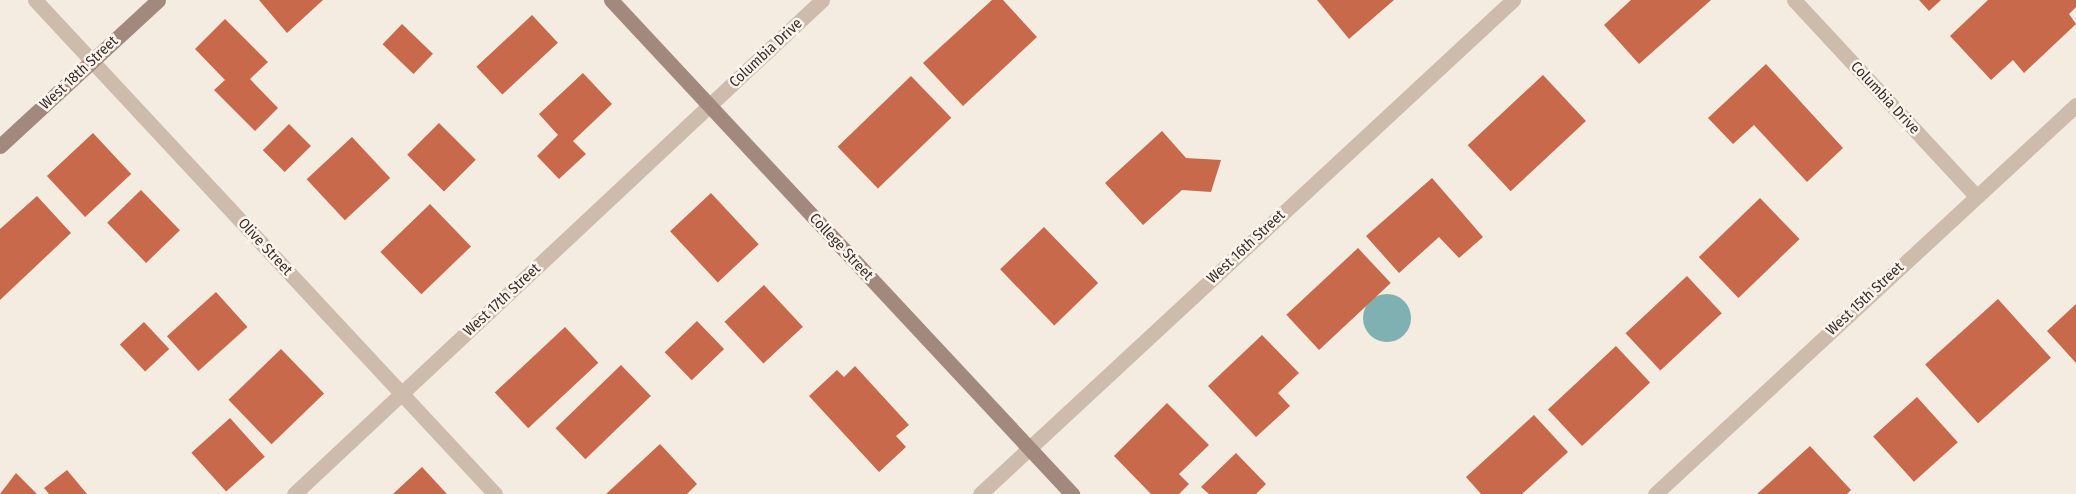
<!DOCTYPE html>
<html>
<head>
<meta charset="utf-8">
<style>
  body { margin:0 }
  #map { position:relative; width:2076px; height:494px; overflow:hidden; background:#f4ebe1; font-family:"Fira Sans Condensed",sans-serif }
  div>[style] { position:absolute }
  .water>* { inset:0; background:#7fb0b2 }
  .round { border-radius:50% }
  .building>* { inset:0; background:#c8694b; transform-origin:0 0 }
  .street>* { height:15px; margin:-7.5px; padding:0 7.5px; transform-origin:7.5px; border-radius:7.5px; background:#cdbbac }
  .secondary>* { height:15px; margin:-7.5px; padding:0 7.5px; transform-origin:7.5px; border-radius:7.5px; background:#a18a7d }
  span { translate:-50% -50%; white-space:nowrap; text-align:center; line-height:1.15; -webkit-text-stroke:5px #fbf5ee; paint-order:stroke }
  .street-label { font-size:15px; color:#3b302b }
</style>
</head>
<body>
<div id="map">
  <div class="water">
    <div class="round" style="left:1363px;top:294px;width:48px;height:48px"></div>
  </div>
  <div class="building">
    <div style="clip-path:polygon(259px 0,323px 0,287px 33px)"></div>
    <div style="clip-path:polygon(992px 0,1003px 0,1037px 37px,963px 106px,923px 63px)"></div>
    <div style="clip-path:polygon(1317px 0,1394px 0,1349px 39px)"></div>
    <div style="clip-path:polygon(1631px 0,1711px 0,1639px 64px,1604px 25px)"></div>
    <div style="clip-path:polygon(1919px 0,1941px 0,1929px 11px)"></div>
    <div style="clip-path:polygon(1988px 0,2076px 0,2076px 7px,2069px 14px,2076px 24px,2024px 73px,2013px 60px,1991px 80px,1950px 36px)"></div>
    <div style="left:532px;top:15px;width:38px;height:76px;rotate:47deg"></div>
    <div style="clip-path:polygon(225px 19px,268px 62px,250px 79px,278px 108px,255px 131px,214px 90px,225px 80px,195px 49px)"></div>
    <div style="left:402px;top:24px;width:43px;height:28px;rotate:44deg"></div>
    <div style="clip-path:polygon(1766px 64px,1843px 148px,1807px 182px,1754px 125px,1733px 144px,1708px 118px)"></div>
    <div style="clip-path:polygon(583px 73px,612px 104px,573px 141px,586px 154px,559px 179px,537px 156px,558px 135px,539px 114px)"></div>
    <div style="left:1543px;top:75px;width:63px;height:103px;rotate:47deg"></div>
    <div style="left:911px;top:76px;width:58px;height:102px;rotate:46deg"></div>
    <div style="left:439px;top:123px;width:52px;height:45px;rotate:45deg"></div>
    <div style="left:289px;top:124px;width:31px;height:37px;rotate:45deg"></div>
    <div style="clip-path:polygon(1162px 131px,1186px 158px,1221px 160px,1211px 192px,1182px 190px,1143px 225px,1105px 183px)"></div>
    <div style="left:93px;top:133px;width:56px;height:63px;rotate:47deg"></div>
    <div style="left:352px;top:137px;width:56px;height:62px;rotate:47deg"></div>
    <div style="clip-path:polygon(1432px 178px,1483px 237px,1459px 258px,1439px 237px,1399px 273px,1366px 236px)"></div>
    <div style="left:141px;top:190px;width:56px;height:47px;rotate:46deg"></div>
    <div style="left:711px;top:193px;width:70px;height:56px;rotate:47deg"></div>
    <div style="clip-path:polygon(37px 196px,71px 233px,0 300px,0 229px)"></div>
    <div style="left:1760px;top:198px;width:57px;height:85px;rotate:46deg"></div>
    <div style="left:430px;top:204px;width:59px;height:69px;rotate:46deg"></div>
    <div style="left:1044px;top:227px;width:78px;height:61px;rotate:46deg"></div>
    <div style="left:1358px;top:248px;width:48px;height:98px;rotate:47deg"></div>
    <div style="left:1687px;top:276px;width:51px;height:84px;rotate:47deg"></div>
    <div style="left:764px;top:285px;width:57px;height:54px;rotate:47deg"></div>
    <div style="left:216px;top:292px;width:47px;height:66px;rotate:48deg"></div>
    <div style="left:1998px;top:299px;width:79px;height:98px;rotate:48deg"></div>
    <div style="clip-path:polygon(2076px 304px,2076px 363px,2047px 331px)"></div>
    <div style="left:697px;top:321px;width:39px;height:45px;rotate:46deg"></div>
    <div style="left:144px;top:322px;width:37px;height:33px;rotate:47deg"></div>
    <div style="left:565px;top:327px;width:49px;height:96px;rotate:47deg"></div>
    <div style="clip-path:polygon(1262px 335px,1299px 373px,1278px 393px,1290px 406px,1256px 437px,1208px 386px)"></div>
    <div style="left:1616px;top:346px;width:50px;height:93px;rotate:47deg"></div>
    <div style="left:281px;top:349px;width:62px;height:73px;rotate:46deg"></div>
    <div style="left:621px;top:365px;width:43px;height:91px;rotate:46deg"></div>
    <div style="clip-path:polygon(855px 366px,909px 425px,896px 436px,906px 447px,879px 472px,809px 396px,837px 370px,844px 377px)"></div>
    <div style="left:1917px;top:397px;width:61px;height:59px;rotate:48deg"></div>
    <div style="clip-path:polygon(1167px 403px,1209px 445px,1179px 474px,1189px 484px,1179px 494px,1151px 494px,1114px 456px)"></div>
    <div style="clip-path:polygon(1534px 415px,1568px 452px,1522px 494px,1481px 494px,1466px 477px)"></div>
    <div style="left:230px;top:418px;width:52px;height:52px;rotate:48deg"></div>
    <div style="clip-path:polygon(660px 444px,697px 484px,687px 494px,606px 494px)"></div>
    <div style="clip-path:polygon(1810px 446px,1851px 490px,1847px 494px,1757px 494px)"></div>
    <div style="clip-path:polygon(1236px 453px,1266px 484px,1256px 494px,1209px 494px,1201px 487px)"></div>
    <div style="clip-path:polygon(422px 467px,447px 494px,393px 494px)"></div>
    <div style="clip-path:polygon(67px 470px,87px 494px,49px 494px,44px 488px)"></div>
    <div style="clip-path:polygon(16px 473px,37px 494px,0 494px)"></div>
  </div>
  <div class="street">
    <div style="left:35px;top:0;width:675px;rotate:47.04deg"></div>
    <div style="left:1794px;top:0;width:267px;rotate:47.1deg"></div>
    <div style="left:294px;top:494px;width:723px;rotate:-43.09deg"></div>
    <div style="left:980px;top:494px;width:727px;rotate:-42.83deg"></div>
    <div style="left:1655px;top:494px;width:573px;rotate:-42.74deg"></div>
  </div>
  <div class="secondary">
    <div style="left:611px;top:0;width:676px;rotate:46.98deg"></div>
    <div style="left:0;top:146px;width:215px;rotate:-42.7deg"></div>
  </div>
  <div class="street-label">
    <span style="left:766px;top:53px;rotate:-43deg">Columbia Drive</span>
    <span style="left:79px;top:73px;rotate:-43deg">West 18th Street</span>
    <span style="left:1885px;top:98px;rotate:47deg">Columbia Drive</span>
    <span style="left:265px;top:247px;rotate:47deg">Olive Street</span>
    <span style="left:841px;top:247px;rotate:47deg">College Street</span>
    <span style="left:1246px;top:247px;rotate:-43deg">West 16th Street</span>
    <span style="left:1865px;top:299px;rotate:-43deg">West 15th Street</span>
    <span style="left:502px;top:300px;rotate:-43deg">West 17th Street</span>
  </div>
</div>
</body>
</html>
